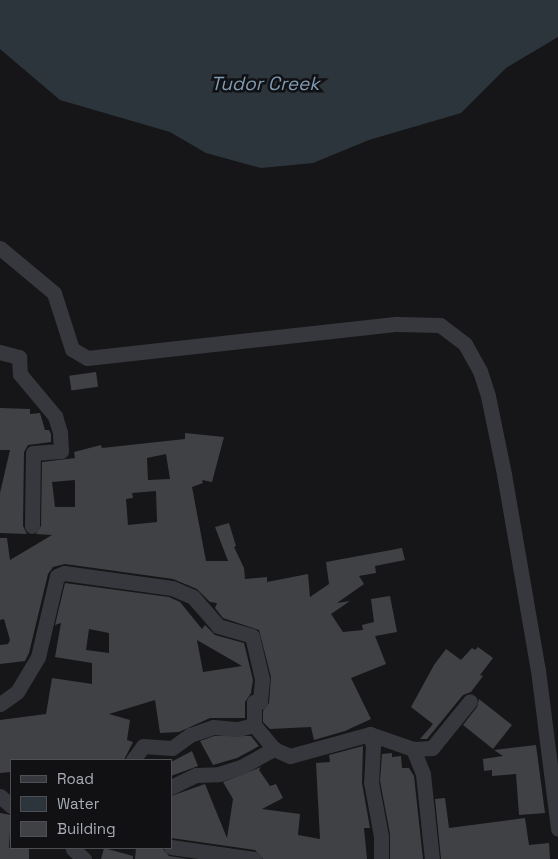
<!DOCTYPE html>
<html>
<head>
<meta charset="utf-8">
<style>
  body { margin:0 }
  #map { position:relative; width:558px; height:859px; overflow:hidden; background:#161618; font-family:"Space Grotesk",sans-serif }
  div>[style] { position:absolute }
  .water>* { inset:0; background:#2c353c }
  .building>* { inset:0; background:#404145; transform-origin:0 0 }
  .street>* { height:15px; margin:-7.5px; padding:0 7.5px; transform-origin:7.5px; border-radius:7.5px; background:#37383d }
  span { translate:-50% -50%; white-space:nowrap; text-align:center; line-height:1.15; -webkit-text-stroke:5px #111113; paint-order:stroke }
  .water-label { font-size:19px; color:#7f9bb3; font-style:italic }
  .legend { position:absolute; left:10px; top:759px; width:162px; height:90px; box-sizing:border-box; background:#111113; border:1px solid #4d4f55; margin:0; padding:6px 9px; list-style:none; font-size:15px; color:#a8adb8 }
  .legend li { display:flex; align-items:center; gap:10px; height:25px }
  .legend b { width:25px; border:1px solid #4d4f55 }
</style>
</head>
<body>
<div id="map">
  <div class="water">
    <div style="clip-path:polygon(0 0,558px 0,558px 37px,506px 68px,461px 113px,369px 140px,313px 163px,261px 168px,206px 153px,170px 132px,60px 100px,0 49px)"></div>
  </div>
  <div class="building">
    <div style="left:96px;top:372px;width:15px;height:27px;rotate:82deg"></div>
    <div style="clip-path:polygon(0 408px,30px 409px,30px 414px,40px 413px,45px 430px,49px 430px,51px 434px,51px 442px,28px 445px,24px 452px,23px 526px,27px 534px,0 533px,0 493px,10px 450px,0 450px)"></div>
    <div style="clip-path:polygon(evenodd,185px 433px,224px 437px,212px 482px,202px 480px,203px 483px,192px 487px,206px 561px,228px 561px,215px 527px,229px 523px,236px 546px,234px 547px,244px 568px,245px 579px,267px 577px,267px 582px,308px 574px,310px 597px,329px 584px,326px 562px,402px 548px,405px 560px,375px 566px,376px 573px,359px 576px,364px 584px,337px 603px,350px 601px,331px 614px,343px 632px,363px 630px,362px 625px,374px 622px,371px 599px,390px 596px,397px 632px,375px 636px,386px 664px,351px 678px,371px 719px,345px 731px,314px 740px,311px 727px,270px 729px,263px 722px,263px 711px,269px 703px,271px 677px,259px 630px,223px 618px,215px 608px,217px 603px,210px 602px,197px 589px,173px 579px,65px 564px,53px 567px,48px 574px,29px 653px,25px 661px,0 664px,0 645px,8px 644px,10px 640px,4px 619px,0 620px,0 538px,7px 538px,10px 560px,52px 535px,36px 534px,41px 526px,42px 462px,75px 458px,74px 452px,101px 445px,102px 448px,185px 439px,185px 433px,166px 454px,170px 479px,148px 480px,147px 458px,166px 454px,185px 433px,75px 480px,75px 507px,55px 507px,52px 482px,75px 480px,185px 433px,156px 491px,157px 522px,128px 525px,126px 499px,133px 498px,132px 493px,156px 491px)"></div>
    <div style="clip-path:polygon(evenodd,65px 583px,169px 597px,180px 602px,202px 629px,205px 625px,215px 635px,244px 643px,253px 680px,251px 693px,245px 702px,245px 718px,210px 718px,179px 732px,160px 733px,155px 700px,109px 714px,130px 720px,127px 740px,133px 742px,124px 760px,11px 760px,11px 772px,0 773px,0 720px,46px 714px,52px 678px,92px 684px,92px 663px,55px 657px,61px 623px,55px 625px,65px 583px,89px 629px,109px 633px,109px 653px,86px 650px,89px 629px,65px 583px,197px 640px,242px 666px,203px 672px,197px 640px)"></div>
    <div style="clip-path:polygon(478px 647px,493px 658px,480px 675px,483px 676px,471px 692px,463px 695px,427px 739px,420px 739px,433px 724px,411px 707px,434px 665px,446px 649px,461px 660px,472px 648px,475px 650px)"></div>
    <div style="clip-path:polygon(479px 699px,512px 725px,493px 749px,463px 725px,477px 707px)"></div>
    <div style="clip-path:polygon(214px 736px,251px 736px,259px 746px,237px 758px,213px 765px,200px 741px)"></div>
    <div style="clip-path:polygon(536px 745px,545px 813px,519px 815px,516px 774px,492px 776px,492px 770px,484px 771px,483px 759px,503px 756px,494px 750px)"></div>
    <div style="clip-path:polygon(363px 746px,362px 783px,370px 828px,364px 828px,367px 859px,263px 859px,255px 850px,171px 838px,171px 796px,205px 784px,227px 838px,233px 799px,223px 782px,261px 767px,259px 770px,270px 786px,276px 784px,283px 798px,262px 809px,300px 814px,298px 835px,320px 839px,316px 763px,330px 762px,329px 755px)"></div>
    <div style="clip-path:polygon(192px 751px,198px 766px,171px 776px,171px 762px)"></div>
    <div style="clip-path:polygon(392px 753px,392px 757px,401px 756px,402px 768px,409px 768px,414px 776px,423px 859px,390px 859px,390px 834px,380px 781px,382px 754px)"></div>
    <div style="clip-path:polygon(445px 798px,449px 828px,525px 818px,529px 845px,549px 843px,550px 859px,441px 859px,435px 799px)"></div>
    <div style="clip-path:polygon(0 813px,11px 815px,9px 848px,29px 848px,29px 859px,0 859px)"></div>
    <div style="clip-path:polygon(104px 848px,133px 856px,133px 859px,101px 859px)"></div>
    <div style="clip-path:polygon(136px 848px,162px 848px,169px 856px,188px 859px,135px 859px)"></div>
  </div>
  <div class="street">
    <div style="left:0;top:248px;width:70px;rotate:39.8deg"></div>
    <div style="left:54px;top:293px;width:59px;rotate:72.2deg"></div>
    <div style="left:72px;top:349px;width:17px;rotate:31deg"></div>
    <div style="left:87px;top:358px;width:312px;rotate:-6.3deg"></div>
    <div style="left:397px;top:324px;width:43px;rotate:1.3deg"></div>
    <div style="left:440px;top:325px;width:31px;rotate:37deg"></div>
    <div style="left:465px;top:344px;width:31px;rotate:61deg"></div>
    <div style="left:480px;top:371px;width:26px;rotate:72deg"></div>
    <div style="left:488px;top:396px;width:80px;rotate:78.4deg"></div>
    <div style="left:504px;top:474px;width:199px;rotate:80.2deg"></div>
    <div style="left:538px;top:670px;width:160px;rotate:82.8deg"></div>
    <div style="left:0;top:352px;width:20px;rotate:15deg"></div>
    <div style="left:19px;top:357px;width:17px;rotate:87deg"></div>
    <div style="left:20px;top:374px;width:55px;rotate:50.2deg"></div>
    <div style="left:55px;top:416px;width:17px;rotate:73deg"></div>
    <div style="left:60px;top:432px;width:19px;rotate:87deg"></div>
    <div style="left:61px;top:451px;width:28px;rotate:176deg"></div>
    <div style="left:33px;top:453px;width:73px;rotate:90.8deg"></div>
    <div style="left:0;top:704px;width:21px;rotate:-35deg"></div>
    <div style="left:17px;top:692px;width:41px;rotate:-59deg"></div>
    <div style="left:38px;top:657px;width:83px;rotate:-76.8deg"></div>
    <div style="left:57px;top:576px;width:8px;rotate:-23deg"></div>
    <div style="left:64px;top:573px;width:109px;rotate:7.9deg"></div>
    <div style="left:172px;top:588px;width:23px;rotate:23deg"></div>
    <div style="left:193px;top:597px;width:38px;rotate:49deg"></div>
    <div style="left:218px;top:626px;width:35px;rotate:16deg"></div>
    <div style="left:252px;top:636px;width:44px;rotate:76.9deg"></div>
    <div style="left:262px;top:679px;width:23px;rotate:95deg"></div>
    <div style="left:260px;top:702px;width:6px;rotate:180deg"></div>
    <div style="left:254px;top:702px;width:23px;rotate:90deg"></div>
    <div style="left:370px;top:734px;width:12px;rotate:76deg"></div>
    <div style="left:373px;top:746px;width:36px;rotate:93deg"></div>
    <div style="left:371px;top:782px;width:55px;rotate:79.5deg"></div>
    <div style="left:381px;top:836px;width:23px;rotate:90deg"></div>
    <div style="left:413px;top:749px;width:27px;rotate:68deg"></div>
    <div style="left:423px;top:774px;width:85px;rotate:84deg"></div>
    <div style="left:133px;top:760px;width:17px;rotate:-54deg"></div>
    <div style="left:143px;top:746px;width:29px;rotate:4deg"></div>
    <div style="left:172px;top:748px;width:22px;rotate:-36deg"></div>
    <div style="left:190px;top:735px;width:24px;rotate:-19deg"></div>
    <div style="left:213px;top:727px;width:25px;rotate:5deg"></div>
    <div style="left:238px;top:729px;width:16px;rotate:-14deg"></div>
    <div style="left:254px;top:725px;width:31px;rotate:50deg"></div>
    <div style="left:274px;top:749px;width:17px;rotate:24deg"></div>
    <div style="left:290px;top:756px;width:83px;rotate:-15.4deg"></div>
    <div style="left:370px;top:734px;width:46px;rotate:19.2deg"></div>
    <div style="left:413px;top:749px;width:19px;rotate:-3deg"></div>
    <div style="left:432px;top:748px;width:60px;rotate:-51deg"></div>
    <div style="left:171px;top:787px;width:28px;rotate:-26deg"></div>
    <div style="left:196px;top:775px;width:23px;rotate:-2deg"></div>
    <div style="left:219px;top:774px;width:23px;rotate:-18deg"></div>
    <div style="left:241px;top:767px;width:38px;rotate:-29deg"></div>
    <div style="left:0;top:796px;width:15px;rotate:42deg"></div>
    <div style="left:171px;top:847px;width:84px;rotate:8.2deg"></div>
    <div style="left:73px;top:849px;width:15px;rotate:42deg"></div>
  </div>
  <div class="water-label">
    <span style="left:265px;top:84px">Tudor Creek</span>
  </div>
  <ul class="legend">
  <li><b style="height:6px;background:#37383d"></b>Road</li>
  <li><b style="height:14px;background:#2c353c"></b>Water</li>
  <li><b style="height:14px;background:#404145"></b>Building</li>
  </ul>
</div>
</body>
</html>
